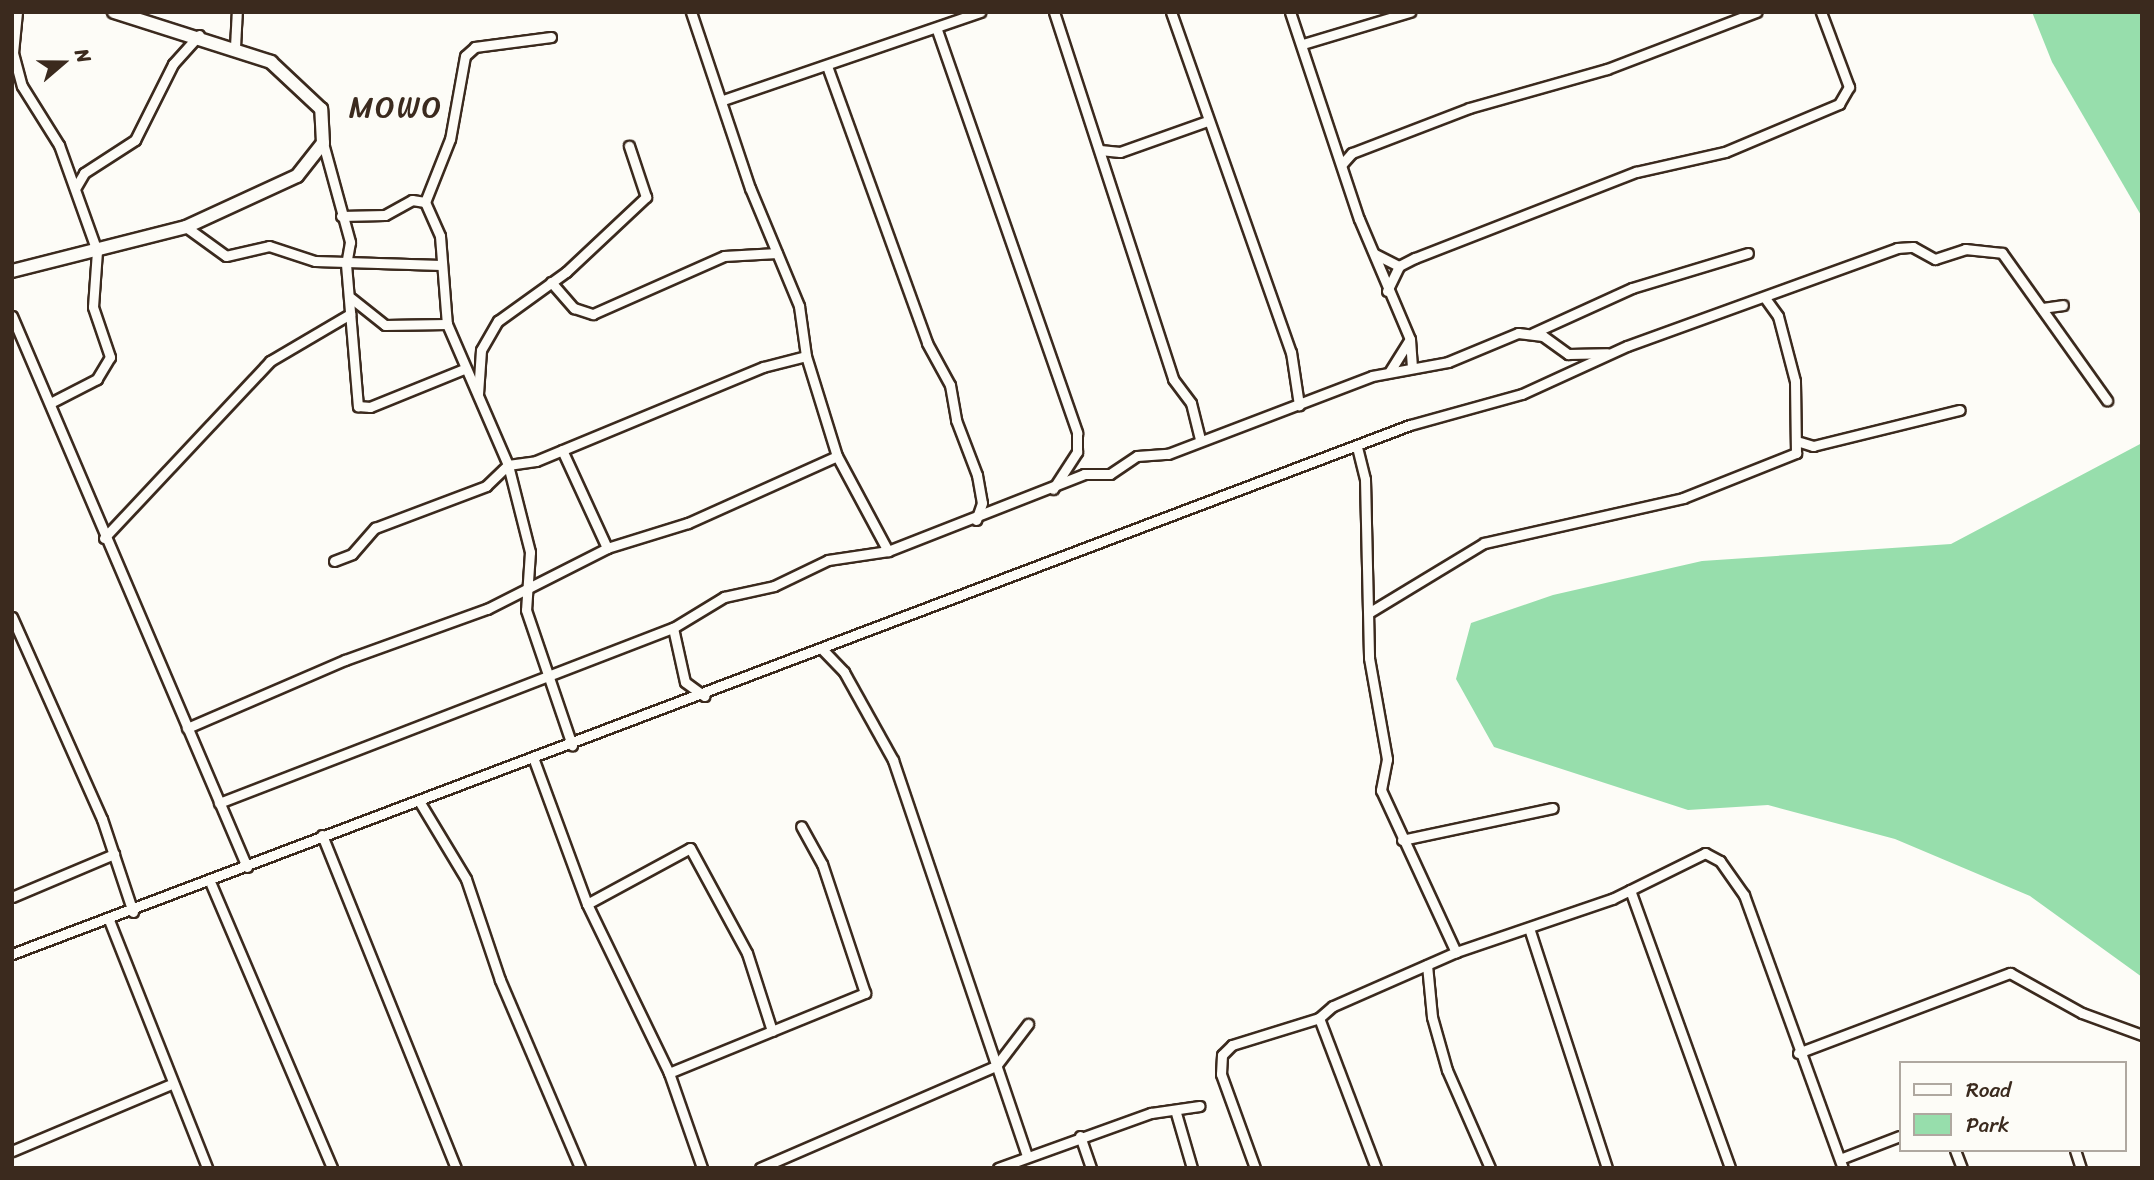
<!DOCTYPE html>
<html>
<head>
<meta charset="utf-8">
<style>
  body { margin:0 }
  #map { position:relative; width:2154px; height:1180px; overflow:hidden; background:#fdfcf7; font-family:Sriracha,sans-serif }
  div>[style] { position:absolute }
  .green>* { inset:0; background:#97deac }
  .roads { filter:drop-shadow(2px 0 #3b2a1e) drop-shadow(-2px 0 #3b2a1e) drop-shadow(0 2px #3b2a1e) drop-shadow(0 -2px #3b2a1e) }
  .street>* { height:9px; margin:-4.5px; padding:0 4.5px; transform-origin:4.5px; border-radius:4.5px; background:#fdfcf7 }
  .secondary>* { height:12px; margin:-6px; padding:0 6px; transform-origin:6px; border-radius:6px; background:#fdfcf7 }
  span { translate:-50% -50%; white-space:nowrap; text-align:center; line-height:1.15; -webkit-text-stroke:5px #fdfcf7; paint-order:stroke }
  .quarter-label { font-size:30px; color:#3b2a1e; letter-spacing:2px }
  .frame { position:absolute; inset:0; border:14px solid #3b2a1e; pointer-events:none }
  .legend { position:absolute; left:1899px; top:1061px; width:228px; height:91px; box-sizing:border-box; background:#fdfcf7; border:2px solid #afa8a0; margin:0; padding:9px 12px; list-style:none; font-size:21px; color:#3b2a1e }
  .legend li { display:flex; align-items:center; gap:14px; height:35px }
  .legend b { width:35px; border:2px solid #afa8a0 }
  .north { position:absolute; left:28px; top:28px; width:70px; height:70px; -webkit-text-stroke:5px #fdfcf7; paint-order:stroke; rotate:70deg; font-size:19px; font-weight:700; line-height:28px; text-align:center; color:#3b2a1e }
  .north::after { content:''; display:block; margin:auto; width:24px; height:32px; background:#3b2a1e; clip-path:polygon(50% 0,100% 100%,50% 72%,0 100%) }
</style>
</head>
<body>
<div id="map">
  <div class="green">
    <div style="clip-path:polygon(2032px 12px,2142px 12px,2142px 217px,2052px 62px)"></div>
    <div style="clip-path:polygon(2142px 443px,2142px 977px,2030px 896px,1895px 839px,1768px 805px,1688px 810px,1494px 747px,1456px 679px,1471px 623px,1553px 595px,1702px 561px,1951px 544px)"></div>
  </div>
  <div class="roads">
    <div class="street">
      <div style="left:17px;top:12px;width:41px;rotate:95.6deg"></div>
      <div style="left:13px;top:53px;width:34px;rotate:75deg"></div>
      <div style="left:22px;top:86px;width:70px;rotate:57.9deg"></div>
      <div style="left:59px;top:145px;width:113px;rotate:70.3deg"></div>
      <div style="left:97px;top:251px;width:56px;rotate:94.1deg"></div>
      <div style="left:93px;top:307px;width:53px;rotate:71.2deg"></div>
      <div style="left:110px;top:357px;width:26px;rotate:121deg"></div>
      <div style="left:97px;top:379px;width:53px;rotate:152.9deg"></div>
      <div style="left:691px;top:12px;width:186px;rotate:71.5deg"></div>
      <div style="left:750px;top:188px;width:128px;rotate:67.4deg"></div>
      <div style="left:799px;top:306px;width:50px;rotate:82deg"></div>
      <div style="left:806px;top:356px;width:105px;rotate:72.8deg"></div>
      <div style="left:837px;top:456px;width:108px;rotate:61.8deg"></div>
      <div style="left:1054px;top:12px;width:386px;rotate:72deg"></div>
      <div style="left:1173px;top:379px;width:30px;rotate:53deg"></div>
      <div style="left:1191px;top:403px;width:38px;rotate:76deg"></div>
      <div style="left:1171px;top:12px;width:361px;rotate:70.6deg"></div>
      <div style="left:1291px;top:352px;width:54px;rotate:81.4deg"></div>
      <div style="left:1290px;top:12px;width:218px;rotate:71.6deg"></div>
      <div style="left:1359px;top:219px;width:130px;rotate:67deg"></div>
      <div style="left:1410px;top:339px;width:26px;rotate:86deg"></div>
      <div style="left:937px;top:30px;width:427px;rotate:70.8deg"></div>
      <div style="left:1077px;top:433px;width:19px;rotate:90deg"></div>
      <div style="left:1077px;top:452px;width:44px;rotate:123deg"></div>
      <div style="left:551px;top:37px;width:77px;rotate:172.5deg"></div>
      <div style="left:475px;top:47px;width:13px;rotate:138deg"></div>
      <div style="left:465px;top:56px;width:84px;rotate:100.2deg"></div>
      <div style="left:450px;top:139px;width:68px;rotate:111.6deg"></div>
      <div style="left:425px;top:202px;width:37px;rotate:66deg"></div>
      <div style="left:440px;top:236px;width:88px;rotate:85.5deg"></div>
      <div style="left:447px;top:324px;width:154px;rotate:66.6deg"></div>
      <div style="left:508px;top:465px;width:90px;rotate:75.8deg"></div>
      <div style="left:530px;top:552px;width:58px;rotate:93.9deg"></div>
      <div style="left:526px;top:610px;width:143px;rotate:71.2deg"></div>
      <div style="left:1303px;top:44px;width:112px;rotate:-16.7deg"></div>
      <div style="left:235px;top:47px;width:35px;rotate:-87deg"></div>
      <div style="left:827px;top:66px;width:294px;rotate:70.1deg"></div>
      <div style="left:927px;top:343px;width:48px;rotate:61.3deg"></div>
      <div style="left:950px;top:385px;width:36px;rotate:80deg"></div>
      <div style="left:956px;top:420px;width:59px;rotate:69.1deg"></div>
      <div style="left:977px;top:475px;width:28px;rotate:80deg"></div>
      <div style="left:982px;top:503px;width:18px;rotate:109deg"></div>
      <div style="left:723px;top:100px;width:272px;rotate:-18.9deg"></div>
      <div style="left:323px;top:143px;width:103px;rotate:74.7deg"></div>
      <div style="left:350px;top:242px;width:22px;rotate:100deg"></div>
      <div style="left:346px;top:264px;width:143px;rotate:85.2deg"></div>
      <div style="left:358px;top:406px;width:12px;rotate:5deg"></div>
      <div style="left:370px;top:407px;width:101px;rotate:-22deg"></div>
      <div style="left:1100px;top:150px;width:20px;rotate:6deg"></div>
      <div style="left:1120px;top:152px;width:92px;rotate:-19.6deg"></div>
      <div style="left:1342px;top:164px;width:15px;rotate:-48deg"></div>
      <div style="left:1352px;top:153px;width:125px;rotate:-21deg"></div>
      <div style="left:1469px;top:108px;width:143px;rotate:-15.8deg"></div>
      <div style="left:1607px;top:69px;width:160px;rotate:-20.9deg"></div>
      <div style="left:76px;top:187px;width:16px;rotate:-60deg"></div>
      <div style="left:84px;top:173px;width:61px;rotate:-32.9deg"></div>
      <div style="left:135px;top:140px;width:85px;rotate:-63.4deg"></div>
      <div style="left:173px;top:64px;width:39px;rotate:-48deg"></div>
      <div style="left:341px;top:216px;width:44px;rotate:-1.3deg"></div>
      <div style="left:385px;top:215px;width:31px;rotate:-29deg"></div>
      <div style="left:412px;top:200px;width:13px;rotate:9deg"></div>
      <div style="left:186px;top:227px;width:49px;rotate:35.9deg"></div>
      <div style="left:226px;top:256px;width:44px;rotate:-13.1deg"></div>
      <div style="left:269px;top:246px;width:48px;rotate:18.1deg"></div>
      <div style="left:315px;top:261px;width:126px;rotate:1.8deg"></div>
      <div style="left:1375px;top:254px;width:27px;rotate:27deg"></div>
      <div style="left:551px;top:282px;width:35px;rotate:49deg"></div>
      <div style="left:574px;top:308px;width:20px;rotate:18deg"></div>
      <div style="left:593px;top:314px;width:143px;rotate:-23.9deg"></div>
      <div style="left:724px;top:256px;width:53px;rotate:-3.2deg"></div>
      <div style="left:1387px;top:291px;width:28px;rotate:-64deg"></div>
      <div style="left:1399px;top:266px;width:18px;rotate:-27deg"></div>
      <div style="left:1415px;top:258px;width:237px;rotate:-21.3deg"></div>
      <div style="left:1636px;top:172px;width:91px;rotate:-12.7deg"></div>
      <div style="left:1725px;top:152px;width:124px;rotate:-22.8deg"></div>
      <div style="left:1839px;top:104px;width:20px;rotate:-60deg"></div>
      <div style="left:1849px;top:87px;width:80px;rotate:-110.5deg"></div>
      <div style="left:351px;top:298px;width:43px;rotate:38.5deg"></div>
      <div style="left:385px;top:325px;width:62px;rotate:-0.9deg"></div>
      <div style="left:2042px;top:308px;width:21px;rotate:-8deg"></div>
      <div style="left:12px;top:316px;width:599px;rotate:66.9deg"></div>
      <div style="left:1533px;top:333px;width:109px;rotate:-24.4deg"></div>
      <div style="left:1632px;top:288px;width:121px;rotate:-16.8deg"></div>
      <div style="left:1390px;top:371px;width:36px;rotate:-58deg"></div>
      <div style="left:478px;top:394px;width:44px;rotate:-86.1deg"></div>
      <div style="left:481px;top:350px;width:34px;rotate:-60deg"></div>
      <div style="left:498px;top:321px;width:84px;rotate:-35.8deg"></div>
      <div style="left:566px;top:272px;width:110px;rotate:-43.2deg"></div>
      <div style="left:646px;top:197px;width:54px;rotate:-108.4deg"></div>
      <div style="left:1800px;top:442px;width:14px;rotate:17deg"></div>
      <div style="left:1813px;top:446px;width:151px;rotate:-13.8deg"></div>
      <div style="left:1357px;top:447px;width:33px;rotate:76deg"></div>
      <div style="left:1365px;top:479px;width:179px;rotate:88.7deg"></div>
      <div style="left:1369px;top:658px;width:103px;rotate:79.9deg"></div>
      <div style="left:1387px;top:759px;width:32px;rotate:101deg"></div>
      <div style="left:1381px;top:790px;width:179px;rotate:65.2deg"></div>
      <div style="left:562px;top:450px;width:108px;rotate:65.3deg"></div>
      <div style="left:104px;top:538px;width:243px;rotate:-46.8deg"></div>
      <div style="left:270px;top:361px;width:93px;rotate:-30.4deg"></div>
      <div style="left:334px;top:561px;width:19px;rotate:-21deg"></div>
      <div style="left:352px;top:554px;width:35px;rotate:-49deg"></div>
      <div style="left:375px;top:528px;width:119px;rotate:-20.7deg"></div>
      <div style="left:486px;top:486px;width:30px;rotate:-44deg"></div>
      <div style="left:508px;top:465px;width:28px;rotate:-8deg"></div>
      <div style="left:536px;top:461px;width:246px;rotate:-22.5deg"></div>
      <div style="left:763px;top:367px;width:44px;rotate:-14.3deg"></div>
      <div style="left:1370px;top:612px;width:133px;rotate:-31.2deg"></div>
      <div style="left:1484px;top:543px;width:204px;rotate:-12.7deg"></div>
      <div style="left:1683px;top:498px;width:122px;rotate:-21.7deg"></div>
      <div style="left:1796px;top:453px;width:72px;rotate:-90.8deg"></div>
      <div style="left:1795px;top:381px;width:67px;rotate:-104.7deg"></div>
      <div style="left:1778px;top:316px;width:22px;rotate:-126deg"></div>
      <div style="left:12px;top:617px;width:221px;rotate:66deg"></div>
      <div style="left:102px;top:819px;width:98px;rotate:71.6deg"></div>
      <div style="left:673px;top:628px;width:55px;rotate:77.5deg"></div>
      <div style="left:685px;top:682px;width:24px;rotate:36deg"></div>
      <div style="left:822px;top:649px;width:32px;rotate:46deg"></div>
      <div style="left:844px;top:672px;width:101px;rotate:60.9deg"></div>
      <div style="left:893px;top:760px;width:415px;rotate:71.3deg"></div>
      <div style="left:187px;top:728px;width:172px;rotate:-23.3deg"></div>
      <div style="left:345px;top:660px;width:151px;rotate:-19.8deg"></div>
      <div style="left:487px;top:609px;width:135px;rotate:-26.9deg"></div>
      <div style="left:607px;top:548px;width:85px;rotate:-17.2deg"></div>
      <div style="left:688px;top:523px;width:163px;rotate:-24.2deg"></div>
      <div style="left:534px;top:760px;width:153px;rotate:69.8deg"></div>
      <div style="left:587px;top:904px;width:188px;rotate:64.1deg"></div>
      <div style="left:669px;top:1073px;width:101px;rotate:70.8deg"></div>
      <div style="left:419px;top:801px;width:91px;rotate:58.9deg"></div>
      <div style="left:466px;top:879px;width:107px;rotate:71.4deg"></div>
      <div style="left:500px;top:980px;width:204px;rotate:66.9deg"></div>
      <div style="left:219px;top:803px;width:487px;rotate:-21.1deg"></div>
      <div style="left:673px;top:628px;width:60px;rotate:-31.3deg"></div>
      <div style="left:724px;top:597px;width:51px;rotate:-12.4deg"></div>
      <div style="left:774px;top:586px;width:60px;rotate:-25.7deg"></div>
      <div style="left:828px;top:560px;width:61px;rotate:-8.5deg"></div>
      <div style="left:888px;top:551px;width:211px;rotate:-21.4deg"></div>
      <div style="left:1084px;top:474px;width:26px"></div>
      <div style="left:1110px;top:474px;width:32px;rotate:-34deg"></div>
      <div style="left:1137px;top:456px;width:31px;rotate:-4deg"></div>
      <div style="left:1168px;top:454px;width:218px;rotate:-20.9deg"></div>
      <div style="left:1372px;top:376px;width:77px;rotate:-10.4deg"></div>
      <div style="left:1448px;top:362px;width:76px;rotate:-22.5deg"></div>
      <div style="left:1518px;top:333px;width:25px;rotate:7deg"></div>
      <div style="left:1543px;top:336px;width:31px;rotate:36deg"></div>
      <div style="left:1568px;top:354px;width:39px;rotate:-1deg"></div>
      <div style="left:322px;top:835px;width:359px;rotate:68.1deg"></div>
      <div style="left:1402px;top:840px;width:154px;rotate:-12deg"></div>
      <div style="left:211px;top:884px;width:309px;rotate:66.9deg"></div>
      <div style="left:1630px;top:890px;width:295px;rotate:70.2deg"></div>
      <div style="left:12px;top:897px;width:111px;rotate:-22.9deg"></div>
      <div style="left:587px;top:904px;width:117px;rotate:-28.5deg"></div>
      <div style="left:690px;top:848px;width:119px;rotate:61.5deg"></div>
      <div style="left:747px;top:953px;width:82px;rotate:72.2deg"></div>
      <div style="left:109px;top:920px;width:267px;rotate:68.4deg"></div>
      <div style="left:1529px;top:928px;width:252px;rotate:72deg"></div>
      <div style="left:12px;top:954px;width:1495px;rotate:-20.73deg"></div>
      <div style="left:1410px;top:425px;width:116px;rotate:-15.5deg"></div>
      <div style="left:1522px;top:394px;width:115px;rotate:-24.6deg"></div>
      <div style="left:1627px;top:346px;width:287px;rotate:-19.9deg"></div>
      <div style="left:1897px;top:248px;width:16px;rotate:-4deg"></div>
      <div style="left:1913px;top:247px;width:25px;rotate:29deg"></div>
      <div style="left:1935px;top:259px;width:32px;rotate:-18deg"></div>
      <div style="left:1965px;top:249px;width:37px;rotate:6deg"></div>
      <div style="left:2002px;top:253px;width:181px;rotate:54.5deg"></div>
      <div style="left:1427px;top:965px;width:52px;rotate:84.5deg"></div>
      <div style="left:1432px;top:1017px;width:55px;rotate:74.2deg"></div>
      <div style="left:1447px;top:1070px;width:107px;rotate:66.3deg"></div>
      <div style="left:1319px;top:1018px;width:160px;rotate:69.2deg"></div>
      <div style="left:1798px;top:1053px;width:227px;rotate:-20.7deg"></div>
      <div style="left:2010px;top:973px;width:82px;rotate:29.1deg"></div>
      <div style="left:2082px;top:1013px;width:64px;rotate:20.1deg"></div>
      <div style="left:669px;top:1073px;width:212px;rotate:-22.2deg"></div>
      <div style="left:865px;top:993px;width:136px;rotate:-108.4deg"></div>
      <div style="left:822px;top:864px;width:43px;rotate:-118.9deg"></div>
      <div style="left:1176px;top:1113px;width:57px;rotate:73.8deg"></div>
      <div style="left:1080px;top:1136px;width:34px;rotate:71deg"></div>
      <div style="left:1955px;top:1150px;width:19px;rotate:69deg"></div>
      <div style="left:2075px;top:1150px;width:19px;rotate:72deg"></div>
      <div style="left:12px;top:1151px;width:170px;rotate:-22.8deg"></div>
      <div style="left:1840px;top:1159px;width:64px;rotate:-21deg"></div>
      <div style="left:760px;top:1168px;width:257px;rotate:-23.4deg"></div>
      <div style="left:996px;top:1066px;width:53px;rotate:-52.7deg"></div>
      <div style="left:998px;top:1168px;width:163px;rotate:-19.8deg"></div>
      <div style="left:1151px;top:1113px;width:49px;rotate:-8.3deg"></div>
      <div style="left:1255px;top:1168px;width:100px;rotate:-109.9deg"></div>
      <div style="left:1221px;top:1074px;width:19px;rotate:-87deg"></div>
      <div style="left:1222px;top:1055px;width:14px;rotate:-45deg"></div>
      <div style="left:1232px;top:1045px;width:91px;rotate:-17.2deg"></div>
      <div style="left:1319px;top:1018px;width:18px;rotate:-41deg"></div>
      <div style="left:1333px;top:1006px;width:134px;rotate:-23.7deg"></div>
      <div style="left:1456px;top:952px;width:165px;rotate:-18.8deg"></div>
      <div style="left:1612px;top:899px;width:104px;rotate:-26.3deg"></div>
      <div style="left:1705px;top:853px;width:17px;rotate:28deg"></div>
      <div style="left:1720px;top:861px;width:42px;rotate:54.8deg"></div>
      <div style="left:1744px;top:895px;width:290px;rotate:70.1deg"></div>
    </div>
    <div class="secondary">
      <div style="left:12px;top:271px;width:179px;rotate:-14.2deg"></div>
      <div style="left:186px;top:227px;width:122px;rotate:-24.7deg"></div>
      <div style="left:297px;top:176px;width:42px;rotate:-51.8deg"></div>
      <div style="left:323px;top:143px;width:34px;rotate:-93deg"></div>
      <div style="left:321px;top:109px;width:69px;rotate:-136.8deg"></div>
      <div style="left:271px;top:62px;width:165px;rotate:-162.3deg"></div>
    </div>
  </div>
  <div class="quarter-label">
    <span style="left:396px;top:107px">MOWO</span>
  </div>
  <div class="frame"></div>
  <ul class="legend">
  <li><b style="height:9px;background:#fdfcf7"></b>Road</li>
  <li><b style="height:19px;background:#97deac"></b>Park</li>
  </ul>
  <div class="north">N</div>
</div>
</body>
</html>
